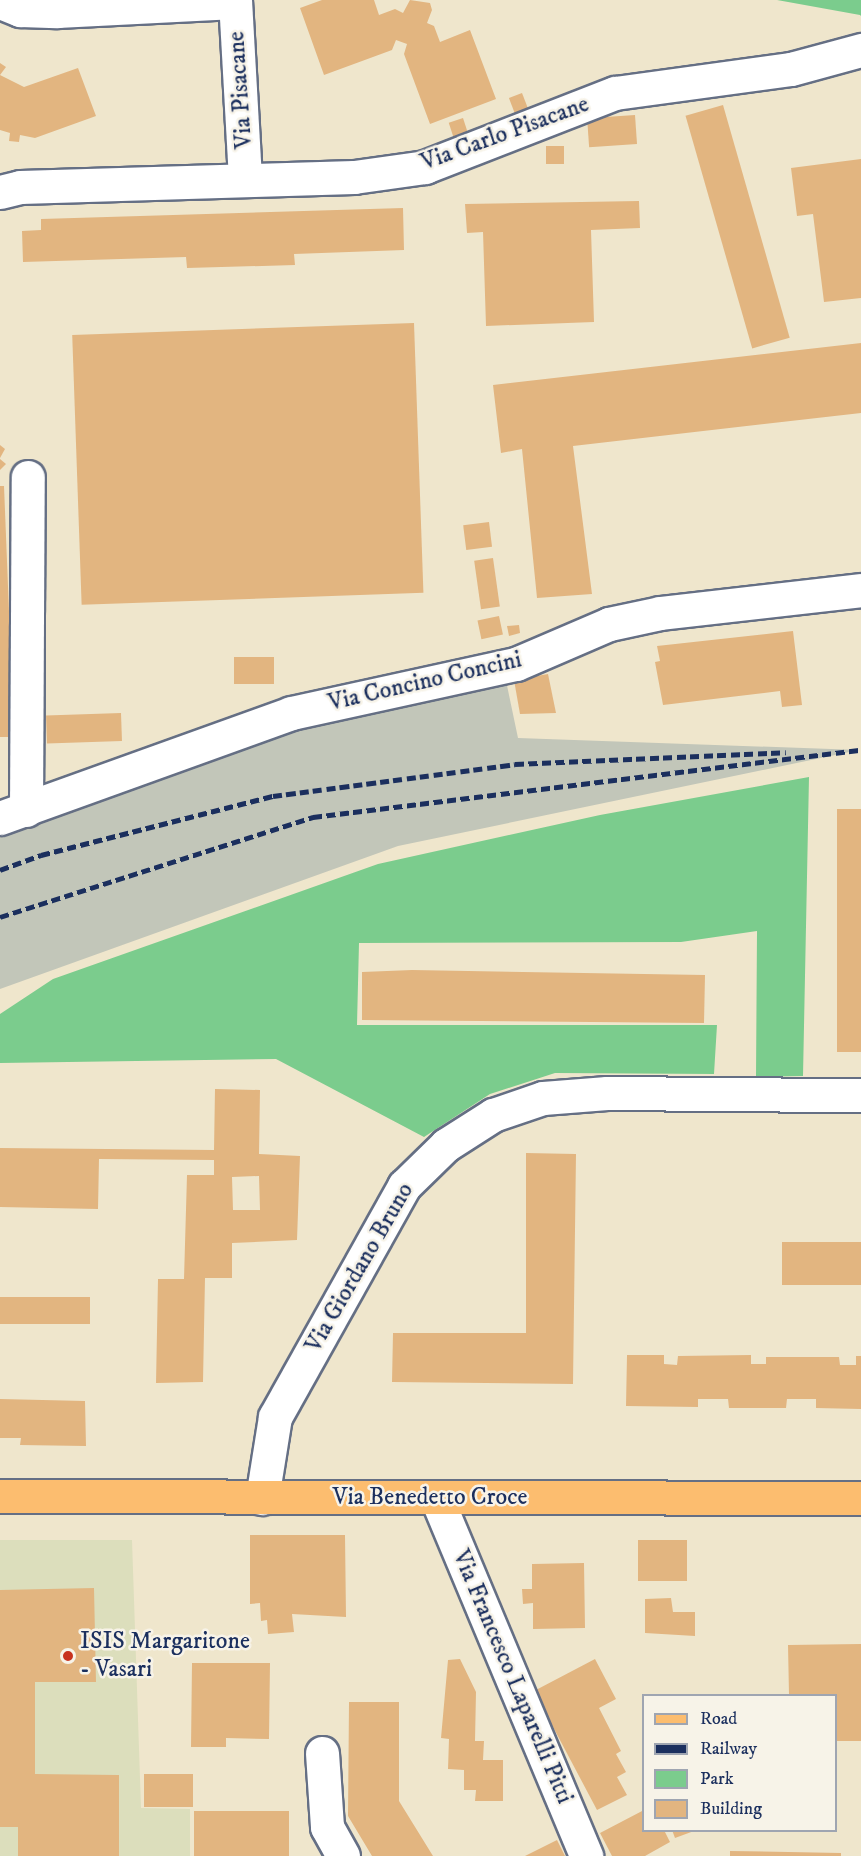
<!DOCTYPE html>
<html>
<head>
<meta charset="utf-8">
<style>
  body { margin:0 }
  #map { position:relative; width:861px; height:1856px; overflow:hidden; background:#efe6cc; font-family:"IM FELL DW Pica",serif }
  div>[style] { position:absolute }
  .built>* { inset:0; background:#dcdebc }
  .industrial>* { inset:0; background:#c2c6b9 }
  .green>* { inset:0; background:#7bcc8d }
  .building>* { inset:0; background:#e2b580; transform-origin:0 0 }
  .roads { filter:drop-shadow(2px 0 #656f84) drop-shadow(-2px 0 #656f84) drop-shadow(0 2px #656f84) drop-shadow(0 -2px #656f84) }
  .minor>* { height:33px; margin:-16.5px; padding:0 16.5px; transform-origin:16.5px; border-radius:16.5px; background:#fff }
  .major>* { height:33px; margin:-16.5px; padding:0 16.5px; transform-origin:16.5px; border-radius:16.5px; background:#fcbd6f }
  .rail>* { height:4.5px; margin-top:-2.25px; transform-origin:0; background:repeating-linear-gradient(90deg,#1b2f5e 0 9px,transparent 0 13.5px) }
  .dots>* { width:16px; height:16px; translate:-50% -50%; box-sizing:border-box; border:3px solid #f7f3e8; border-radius:50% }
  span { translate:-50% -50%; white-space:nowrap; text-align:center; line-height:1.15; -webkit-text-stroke:5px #f7f3e8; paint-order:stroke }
  .street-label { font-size:24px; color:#1b2f5e }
  .poi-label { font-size:24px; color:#1b2f5e }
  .left { translate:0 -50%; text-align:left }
  .legend { position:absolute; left:642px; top:1694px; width:195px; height:138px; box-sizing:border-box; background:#f7f3e8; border:2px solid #9fa5b1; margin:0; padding:8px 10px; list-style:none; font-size:18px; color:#1b2f5e }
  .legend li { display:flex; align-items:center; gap:12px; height:30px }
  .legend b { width:30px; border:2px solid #9fa5b1 }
</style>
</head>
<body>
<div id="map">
  <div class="built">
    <div style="clip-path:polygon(0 1540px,132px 1540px,141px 1808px,190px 1809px,190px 1856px,0 1856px)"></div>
  </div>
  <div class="industrial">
    <div style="clip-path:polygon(505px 676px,518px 738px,859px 750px,398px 846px,0 989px,0 830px,295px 722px)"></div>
  </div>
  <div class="green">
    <div style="clip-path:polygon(777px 0,861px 0,861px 16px,860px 15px)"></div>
    <div style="clip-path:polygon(809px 777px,803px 1076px,756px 1077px,757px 931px,681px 942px,359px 943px,357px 1025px,717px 1025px,714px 1074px,555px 1073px,490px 1094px,424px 1137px,276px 1059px,0 1063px,0 1014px,53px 979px,378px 864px,600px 815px)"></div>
  </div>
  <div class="building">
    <div style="clip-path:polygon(322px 0,374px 0,379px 15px,395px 9px,403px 13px,410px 0,430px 3px,432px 10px,427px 23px,434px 26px,440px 42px,470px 30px,496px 99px,430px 124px,404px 54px,407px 44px,396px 40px,392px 50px,324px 75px,300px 8px)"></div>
    <div style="clip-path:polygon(0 63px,6px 67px,0 75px,24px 87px,78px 68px,96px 116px,35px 138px,20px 135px,19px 142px,9px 141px,10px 133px,0 130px)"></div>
    <div style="left:522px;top:93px;width:17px;height:14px;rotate:69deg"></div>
    <div style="left:723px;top:105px;width:242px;height:39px;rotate:74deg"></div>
    <div style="left:635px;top:115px;width:29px;height:48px;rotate:86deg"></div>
    <div style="left:463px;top:118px;width:19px;height:15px;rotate:72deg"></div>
    <div style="left:546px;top:146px;width:18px;height:18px"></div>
    <div style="clip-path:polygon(861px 159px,861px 298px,824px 302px,813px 214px,797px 216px,791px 168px)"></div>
    <div style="clip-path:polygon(639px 201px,640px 228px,591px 230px,594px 322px,486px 326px,483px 232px,467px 233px,465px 204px)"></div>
    <div style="clip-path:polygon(403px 208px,404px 250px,294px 254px,295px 265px,187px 268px,186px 257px,23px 262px,22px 231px,41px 230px,41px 219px)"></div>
    <div style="left:414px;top:323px;width:270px;height:342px;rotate:88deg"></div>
    <div style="clip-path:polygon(861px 343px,861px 413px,573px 446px,592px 594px,537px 598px,522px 449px,501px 453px,493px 385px)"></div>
    <div style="clip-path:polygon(0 445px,5px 449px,0 458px)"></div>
    <div style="clip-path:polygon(0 459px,6px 464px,0 470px)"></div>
    <div style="clip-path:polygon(0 486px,4px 486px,14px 737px,0 737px)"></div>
    <div style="left:489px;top:522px;width:25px;height:26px;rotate:83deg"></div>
    <div style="left:493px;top:558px;width:49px;height:19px;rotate:82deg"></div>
    <div style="left:499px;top:616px;width:19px;height:22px;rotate:78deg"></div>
    <div style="clip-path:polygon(519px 625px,520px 633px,509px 636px,507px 626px)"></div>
    <div style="clip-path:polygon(793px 631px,802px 705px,782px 707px,780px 691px,663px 705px,655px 662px,660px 661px,657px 646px)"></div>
    <div style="left:234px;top:657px;width:40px;height:27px"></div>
    <div style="clip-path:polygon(548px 674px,556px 713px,520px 714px,514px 680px)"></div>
    <div style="left:121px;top:713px;width:28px;height:75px;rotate:88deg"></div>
    <div style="left:837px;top:809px;width:24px;height:243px"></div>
    <div style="clip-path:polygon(412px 970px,705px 975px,704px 1023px,362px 1020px,362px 972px)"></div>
    <div style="clip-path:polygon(evenodd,215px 1089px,260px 1090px,259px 1154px,300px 1156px,297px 1240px,232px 1243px,232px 1278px,205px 1278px,203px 1382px,156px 1383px,158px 1279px,184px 1279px,187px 1175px,214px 1175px,214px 1160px,99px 1159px,98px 1209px,0 1207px,0 1148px,214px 1150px,215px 1089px,259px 1176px,260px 1210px,233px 1210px,232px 1177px,259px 1176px)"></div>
    <div style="clip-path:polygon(526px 1153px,576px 1154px,573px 1384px,392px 1382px,393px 1333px,526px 1333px)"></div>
    <div style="left:782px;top:1242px;width:79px;height:43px"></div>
    <div style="left:90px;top:1297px;width:27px;height:90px;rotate:90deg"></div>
    <div style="clip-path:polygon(627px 1355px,664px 1355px,664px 1364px,677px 1365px,678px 1356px,751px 1355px,751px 1364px,766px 1364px,766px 1357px,839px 1357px,840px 1365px,856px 1365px,856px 1356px,861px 1356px,861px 1409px,816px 1408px,816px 1399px,787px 1399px,786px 1408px,729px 1408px,728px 1399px,698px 1399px,698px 1407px,626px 1406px)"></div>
    <div style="clip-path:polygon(0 1399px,85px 1401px,86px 1446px,20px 1445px,21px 1438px,0 1438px)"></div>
    <div style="clip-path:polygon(250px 1535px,345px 1535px,346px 1617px,292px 1614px,294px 1632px,268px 1634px,267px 1620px,261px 1621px,260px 1603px,250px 1604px)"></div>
    <div style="left:638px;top:1540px;width:49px;height:41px"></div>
    <div style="clip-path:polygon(584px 1563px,585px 1628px,533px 1629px,533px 1603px,523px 1604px,522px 1589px,532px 1589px,532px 1564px)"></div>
    <div style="clip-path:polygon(94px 1588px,96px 1682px,35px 1682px,35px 1774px,119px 1775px,119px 1856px,18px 1856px,18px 1827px,0 1827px,0 1590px)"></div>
    <div style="clip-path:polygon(671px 1598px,673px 1612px,695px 1612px,695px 1636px,645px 1633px,645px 1599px)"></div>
    <div style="clip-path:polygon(861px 1644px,861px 1741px,836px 1741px,836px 1695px,789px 1695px,788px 1645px)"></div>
    <div style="clip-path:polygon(460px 1659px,476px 1692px,475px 1741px,484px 1741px,483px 1760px,503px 1760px,503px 1801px,475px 1801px,476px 1790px,464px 1790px,464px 1770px,448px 1769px,449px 1739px,441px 1738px,448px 1660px)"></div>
    <div style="clip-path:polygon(595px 1659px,616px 1699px,599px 1708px,621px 1751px,616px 1754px,626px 1772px,617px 1777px,627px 1795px,597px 1810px,534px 1691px)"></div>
    <div style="clip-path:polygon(192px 1663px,270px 1663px,269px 1739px,226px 1738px,226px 1747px,191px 1747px)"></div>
    <div style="clip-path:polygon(349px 1702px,399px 1702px,399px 1801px,433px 1856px,372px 1856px,348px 1816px)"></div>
    <div style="left:144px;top:1774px;width:49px;height:33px"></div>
    <div style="clip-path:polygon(644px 1810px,644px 1830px,664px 1830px,670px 1842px,645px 1856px,612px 1856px,600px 1833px)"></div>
    <div style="left:194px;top:1811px;width:95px;height:45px"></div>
    <div style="clip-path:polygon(672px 1830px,694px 1830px,694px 1831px,675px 1838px)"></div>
    <div style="clip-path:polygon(557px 1840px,565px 1856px,525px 1856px)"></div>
    <div style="clip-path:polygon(730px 1851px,841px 1853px,841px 1856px,730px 1856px)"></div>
  </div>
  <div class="roads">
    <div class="minor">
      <div style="left:235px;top:0;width:179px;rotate:86.8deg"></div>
      <div style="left:0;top:2px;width:22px;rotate:22deg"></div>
      <div style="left:20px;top:10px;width:37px;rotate:2deg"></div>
      <div style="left:57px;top:11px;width:178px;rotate:-2.9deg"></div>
      <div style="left:0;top:192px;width:21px;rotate:-14deg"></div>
      <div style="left:20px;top:187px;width:334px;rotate:-1.7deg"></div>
      <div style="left:354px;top:177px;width:72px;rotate:-8deg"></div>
      <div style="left:425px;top:167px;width:204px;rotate:-21.3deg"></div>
      <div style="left:615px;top:93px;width:178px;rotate:-7.8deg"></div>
      <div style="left:791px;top:69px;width:73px;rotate:-15.2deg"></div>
      <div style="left:26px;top:810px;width:333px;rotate:-89.7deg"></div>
      <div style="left:0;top:818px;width:309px;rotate:-19.8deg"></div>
      <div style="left:291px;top:713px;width:230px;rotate:-12.3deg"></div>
      <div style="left:516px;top:664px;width:101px;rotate:-23.3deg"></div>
      <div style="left:609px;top:624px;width:52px;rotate:-12.2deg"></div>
      <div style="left:660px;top:613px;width:202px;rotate:-6.5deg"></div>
      <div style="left:262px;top:1498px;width:82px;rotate:-80.9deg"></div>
      <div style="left:275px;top:1417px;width:265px;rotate:-60.8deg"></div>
      <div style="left:404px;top:1186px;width:59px;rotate:-44.3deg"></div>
      <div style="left:446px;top:1145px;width:56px;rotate:-32.6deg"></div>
      <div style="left:493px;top:1115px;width:53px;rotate:-18.8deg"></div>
      <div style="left:543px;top:1098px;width:64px;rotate:-4.5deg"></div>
      <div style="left:607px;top:1093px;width:254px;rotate:0.5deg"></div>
      <div style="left:437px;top:1499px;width:387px;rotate:67.3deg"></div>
      <div style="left:322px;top:1753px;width:74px;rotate:86.1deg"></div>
      <div style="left:327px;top:1827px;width:33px;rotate:61deg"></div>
    </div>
    <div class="major">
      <div style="left:0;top:1496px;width:861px;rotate:0.13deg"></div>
    </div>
  </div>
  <div class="rail">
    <div style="left:0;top:870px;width:44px;rotate:-20.1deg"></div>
    <div style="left:41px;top:855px;width:239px;rotate:-14.3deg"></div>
    <div style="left:273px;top:796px;width:244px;rotate:-7.5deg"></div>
    <div style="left:515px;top:764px;width:271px;rotate:-2.5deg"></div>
    <div style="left:0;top:917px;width:329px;rotate:-17.7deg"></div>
    <div style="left:313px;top:817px;width:550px;rotate:-7deg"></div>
  </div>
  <div class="dots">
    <div style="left:68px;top:1656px;background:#c8321e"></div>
  </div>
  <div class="street-label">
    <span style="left:241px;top:90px;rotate:-94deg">Via Pisacane</span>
    <span style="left:505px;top:134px;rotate:-20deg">Via Carlo Pisacane</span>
    <span style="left:425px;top:682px;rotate:-13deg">Via Concino Concini</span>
    <span style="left:360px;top:1268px;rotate:-60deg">Via Giordano Bruno</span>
    <span style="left:430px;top:1498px">Via Benedetto Croce</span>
    <span style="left:512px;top:1677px;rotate:67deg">Via Francesco Laparelli Pitti</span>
  </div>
  <div class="poi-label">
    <span class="left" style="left:80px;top:1656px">ISIS Margaritone<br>- Vasari</span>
  </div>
  <ul class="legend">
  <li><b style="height:8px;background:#fcbd6f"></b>Road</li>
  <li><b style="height:8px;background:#1b2f5e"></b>Railway</li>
  <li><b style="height:16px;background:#7bcc8d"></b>Park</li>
  <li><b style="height:16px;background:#e2b580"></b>Building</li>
  </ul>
</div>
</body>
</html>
